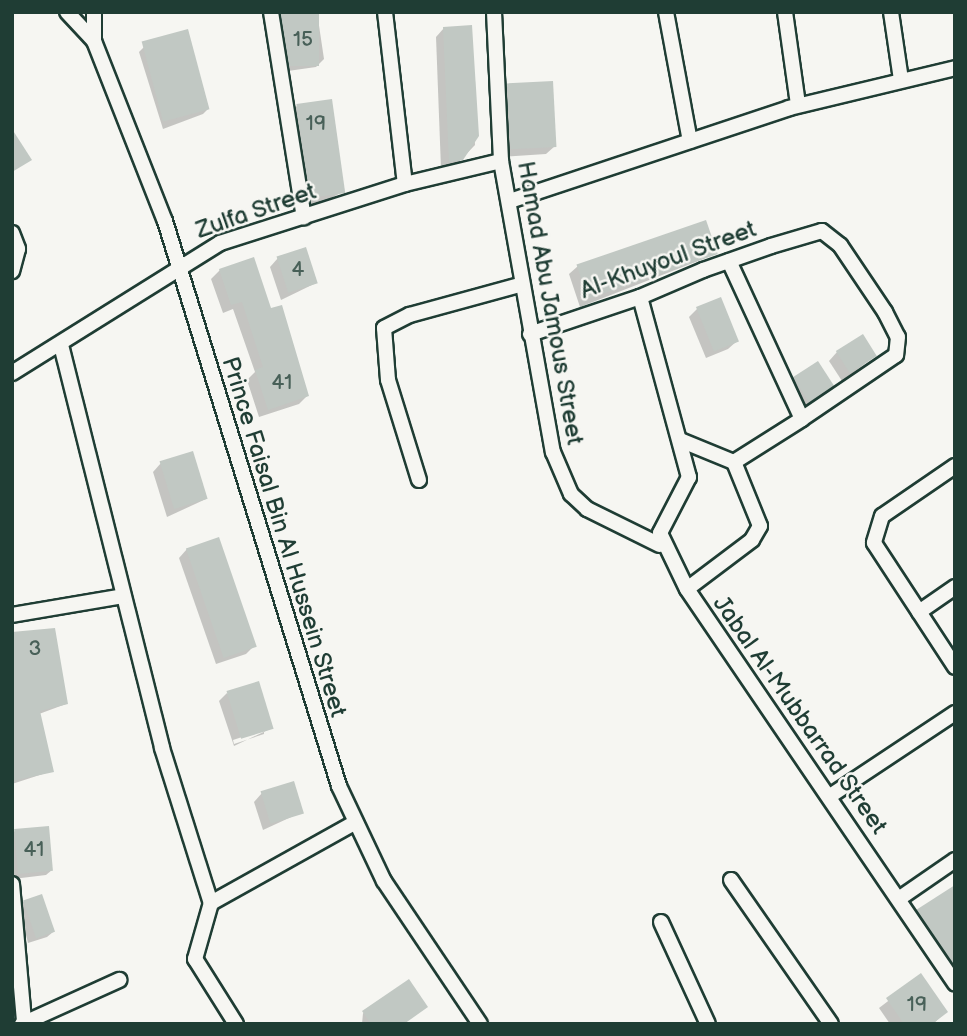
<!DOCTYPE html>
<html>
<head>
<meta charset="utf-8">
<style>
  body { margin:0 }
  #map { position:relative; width:967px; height:1036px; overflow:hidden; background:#f6f6f2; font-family:"Balsamiq Sans",sans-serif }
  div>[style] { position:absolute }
  .shadow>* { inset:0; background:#0003 }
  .building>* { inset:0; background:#c1c8c3; transform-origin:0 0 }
  .roads { filter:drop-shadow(2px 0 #1f3d34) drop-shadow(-2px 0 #1f3d34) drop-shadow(0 2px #1f3d34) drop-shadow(0 -2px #1f3d34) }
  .minor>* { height:14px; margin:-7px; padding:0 7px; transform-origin:7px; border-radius:7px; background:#f6f6f2 }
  span { translate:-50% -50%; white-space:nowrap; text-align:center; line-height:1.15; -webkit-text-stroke:5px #f6f6f2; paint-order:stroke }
  .number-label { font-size:21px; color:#486058 }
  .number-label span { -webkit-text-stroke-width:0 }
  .street-label { font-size:24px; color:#1f3d34 }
  .frame { position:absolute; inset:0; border:14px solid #1f3d34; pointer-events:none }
</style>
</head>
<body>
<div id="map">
  <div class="shadow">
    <div style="clip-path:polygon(271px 12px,317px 12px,324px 59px,316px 67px,281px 72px)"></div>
    <div style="clip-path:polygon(470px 26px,475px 145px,453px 168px,441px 169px,436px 37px,444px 28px)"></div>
    <div style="clip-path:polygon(144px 47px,208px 109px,203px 114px,163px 129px,139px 52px)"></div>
    <div style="clip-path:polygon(508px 86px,555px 146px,546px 154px,502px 157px,499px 94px)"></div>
    <div style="clip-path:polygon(297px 106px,343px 192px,304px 211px,288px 115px)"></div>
    <div style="clip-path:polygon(716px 254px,580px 307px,569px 274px,578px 266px)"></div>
    <div style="clip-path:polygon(278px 258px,316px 283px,281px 300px,270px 267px)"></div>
    <div style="clip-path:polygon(220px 270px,270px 310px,307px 396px,299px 404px,259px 417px,247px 380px,255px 372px,233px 309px,223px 313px,211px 279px)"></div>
    <div style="clip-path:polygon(697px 309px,737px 341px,728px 349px,706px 358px,689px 317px)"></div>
    <div style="clip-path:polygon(837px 352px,875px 356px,842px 381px,829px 361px)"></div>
    <div style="clip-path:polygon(794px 378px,831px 386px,798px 411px,786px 386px)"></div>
    <div style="clip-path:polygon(161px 463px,206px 499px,167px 517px,153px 472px)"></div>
    <div style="clip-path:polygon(187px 549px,254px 646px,246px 654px,216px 664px,179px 558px)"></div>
    <div style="clip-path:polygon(12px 686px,66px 704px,39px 714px,52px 771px,12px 784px)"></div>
    <div style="clip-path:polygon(evenodd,227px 693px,272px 728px,234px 746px,219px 701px,227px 693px,264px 730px,264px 734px,234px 744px,233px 740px,264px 730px)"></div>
    <div style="clip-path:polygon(262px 793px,302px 812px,263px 830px,254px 802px)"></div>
    <div style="clip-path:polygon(14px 831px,52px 870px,46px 875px,13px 879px)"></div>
    <div style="clip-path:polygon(955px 895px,955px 992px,909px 920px)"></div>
    <div style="clip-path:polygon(24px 901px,53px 932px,47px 937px,28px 943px,19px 907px)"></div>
    <div style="clip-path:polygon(921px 976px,946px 1012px,933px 1024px,890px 1024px,879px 1008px)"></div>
    <div style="clip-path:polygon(363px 1013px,404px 1024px,362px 1024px)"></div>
  </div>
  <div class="building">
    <div style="left:281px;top:12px;width:38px;height:54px"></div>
    <div style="clip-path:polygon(472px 25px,479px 136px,463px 160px,449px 162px,443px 27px)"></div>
    <div style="left:188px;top:29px;width:83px;height:48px;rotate:75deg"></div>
    <div style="left:553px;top:81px;width:66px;height:46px;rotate:87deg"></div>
    <div style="left:332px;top:99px;width:95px;height:36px;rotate:82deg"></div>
    <div style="clip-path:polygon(12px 129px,32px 160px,12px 172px)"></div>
    <div style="left:706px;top:220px;width:36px;height:137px;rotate:71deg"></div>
    <div style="left:306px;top:247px;width:38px;height:31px;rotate:72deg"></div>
    <div style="clip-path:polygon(254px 257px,271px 308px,282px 305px,309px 396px,268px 410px,255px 370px,263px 367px,242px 302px,231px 305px,219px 269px)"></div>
    <div style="left:721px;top:297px;width:48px;height:27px;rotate:68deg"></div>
    <div style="left:863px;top:334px;width:26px;height:32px;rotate:58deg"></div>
    <div style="left:818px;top:361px;width:30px;height:30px;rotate:57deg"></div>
    <div style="left:193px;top:451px;width:50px;height:35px;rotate:73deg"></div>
    <div style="left:219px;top:537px;width:116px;height:35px;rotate:71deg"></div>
    <div style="clip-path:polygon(55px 628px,68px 704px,40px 711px,54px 772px,12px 781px,12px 632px)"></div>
    <div style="left:259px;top:681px;width:50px;height:34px;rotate:73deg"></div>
    <div style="left:294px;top:781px;width:34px;height:35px;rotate:73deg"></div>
    <div style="left:49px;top:826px;width:45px;height:35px;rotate:85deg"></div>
    <div style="clip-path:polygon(955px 885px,955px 966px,916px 910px)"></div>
    <div style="left:42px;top:894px;width:40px;height:20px;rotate:71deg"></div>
    <div style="clip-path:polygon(921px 973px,948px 1012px,932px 1024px,904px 1024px,886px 998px)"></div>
    <div style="clip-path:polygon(409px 979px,428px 1007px,404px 1024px,371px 1024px,362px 1011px)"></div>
  </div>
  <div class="roads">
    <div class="minor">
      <div style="left:67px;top:12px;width:40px;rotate:47deg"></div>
      <div style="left:94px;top:12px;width:29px;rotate:90deg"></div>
      <div style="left:94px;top:41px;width:193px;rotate:68.5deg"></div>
      <div style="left:165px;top:221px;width:591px;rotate:72.88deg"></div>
      <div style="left:339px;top:786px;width:105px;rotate:64.7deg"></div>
      <div style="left:384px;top:881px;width:172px;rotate:56.1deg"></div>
      <div style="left:271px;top:12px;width:208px;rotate:80.9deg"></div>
      <div style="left:385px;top:12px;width:173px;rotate:83.4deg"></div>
      <div style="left:494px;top:12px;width:149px;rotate:87.3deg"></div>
      <div style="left:501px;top:161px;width:296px;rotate:79.9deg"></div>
      <div style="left:553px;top:452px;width:46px;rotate:66.8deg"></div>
      <div style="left:571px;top:494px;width:22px;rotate:43deg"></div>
      <div style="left:587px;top:509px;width:81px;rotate:26.3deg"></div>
      <div style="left:666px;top:12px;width:131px;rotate:79.5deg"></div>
      <div style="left:785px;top:12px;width:94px;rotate:82deg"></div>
      <div style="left:891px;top:12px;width:69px;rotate:81.6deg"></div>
      <div style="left:510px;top:201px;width:294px;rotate:-18.4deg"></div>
      <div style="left:789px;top:108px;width:171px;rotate:-13.5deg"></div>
      <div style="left:12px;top:233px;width:17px;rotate:69deg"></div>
      <div style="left:18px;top:249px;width:23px;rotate:105deg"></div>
      <div style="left:640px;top:297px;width:187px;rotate:74.8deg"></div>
      <div style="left:689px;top:477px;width:63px;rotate:117.4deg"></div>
      <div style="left:660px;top:533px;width:62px;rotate:64.3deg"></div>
      <div style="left:530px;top:334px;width:116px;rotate:-18.6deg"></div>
      <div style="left:640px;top:297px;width:69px;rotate:-23.2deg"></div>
      <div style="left:703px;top:270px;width:72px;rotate:-19.4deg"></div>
      <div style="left:771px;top:246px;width:53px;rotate:-16.4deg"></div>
      <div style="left:822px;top:231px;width:23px;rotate:38deg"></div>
      <div style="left:840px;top:245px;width:81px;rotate:56.1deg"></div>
      <div style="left:885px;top:312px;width:28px;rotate:63deg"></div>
      <div style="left:898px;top:337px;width:18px;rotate:96deg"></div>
      <div style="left:896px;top:355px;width:114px;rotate:145.8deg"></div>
      <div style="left:802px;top:419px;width:174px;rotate:-114.8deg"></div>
      <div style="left:61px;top:345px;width:415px;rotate:75.9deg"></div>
      <div style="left:162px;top:748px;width:163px;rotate:72.5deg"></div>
      <div style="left:12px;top:373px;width:245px;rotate:-32deg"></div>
      <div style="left:220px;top:243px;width:194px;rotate:-17.7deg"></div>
      <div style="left:405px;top:184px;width:99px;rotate:-13.5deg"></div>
      <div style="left:680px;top:440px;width:58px;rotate:22.2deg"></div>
      <div style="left:734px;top:462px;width:69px;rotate:67.9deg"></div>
      <div style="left:760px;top:526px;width:16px;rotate:120deg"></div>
      <div style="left:752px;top:540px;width:81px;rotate:143deg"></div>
      <div style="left:687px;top:589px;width:477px;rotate:55.8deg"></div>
      <div style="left:734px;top:462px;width:80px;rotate:-32.3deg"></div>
      <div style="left:955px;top:466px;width:88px;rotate:145.6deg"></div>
      <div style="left:882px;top:516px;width:28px;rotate:107deg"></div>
      <div style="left:874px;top:543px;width:148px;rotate:56.8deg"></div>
      <div style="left:419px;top:480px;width:105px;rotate:-107.2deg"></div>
      <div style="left:388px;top:380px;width:52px;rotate:-94.4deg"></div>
      <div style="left:384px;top:328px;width:29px;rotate:-27deg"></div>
      <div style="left:410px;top:315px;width:114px;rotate:-15.3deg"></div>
      <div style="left:919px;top:612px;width:44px;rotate:-34.8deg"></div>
      <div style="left:12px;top:615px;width:113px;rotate:-9.7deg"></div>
      <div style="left:830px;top:796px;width:150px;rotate:-33.6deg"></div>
      <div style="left:731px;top:880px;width:175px;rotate:55.2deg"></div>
      <div style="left:12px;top:884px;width:139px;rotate:85deg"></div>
      <div style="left:900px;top:898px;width:67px;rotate:-34.6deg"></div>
      <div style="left:661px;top:922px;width:112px;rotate:65.3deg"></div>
      <div style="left:22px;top:1024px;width:107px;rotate:-24.4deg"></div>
      <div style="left:236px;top:1024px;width:77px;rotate:-122.2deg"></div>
      <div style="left:195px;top:959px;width:58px;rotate:-74.1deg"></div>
      <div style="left:211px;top:903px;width:164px;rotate:-29.2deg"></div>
    </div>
  </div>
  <div class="number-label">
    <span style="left:303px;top:40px">15</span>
    <span style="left:316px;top:124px">19</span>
    <span style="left:298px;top:270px">4</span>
    <span style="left:282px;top:383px">41</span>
    <span style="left:35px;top:649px">3</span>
    <span style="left:34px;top:850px">41</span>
    <span style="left:917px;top:1005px">19</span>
  </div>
  <div class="street-label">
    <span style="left:256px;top:211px;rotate:-19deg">Zulfa Street</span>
    <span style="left:668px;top:260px;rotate:-20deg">Al-Khuyoul Street</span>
    <span style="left:550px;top:303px;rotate:80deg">Hamad Abu Jamous Street</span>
    <span style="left:284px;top:537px;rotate:73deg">Prince Faisal Bin Al Hussein Street</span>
    <span style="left:800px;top:715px;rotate:55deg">Jabal Al-Mubbarrad Street</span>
  </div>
  <div class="frame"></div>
</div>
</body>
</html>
